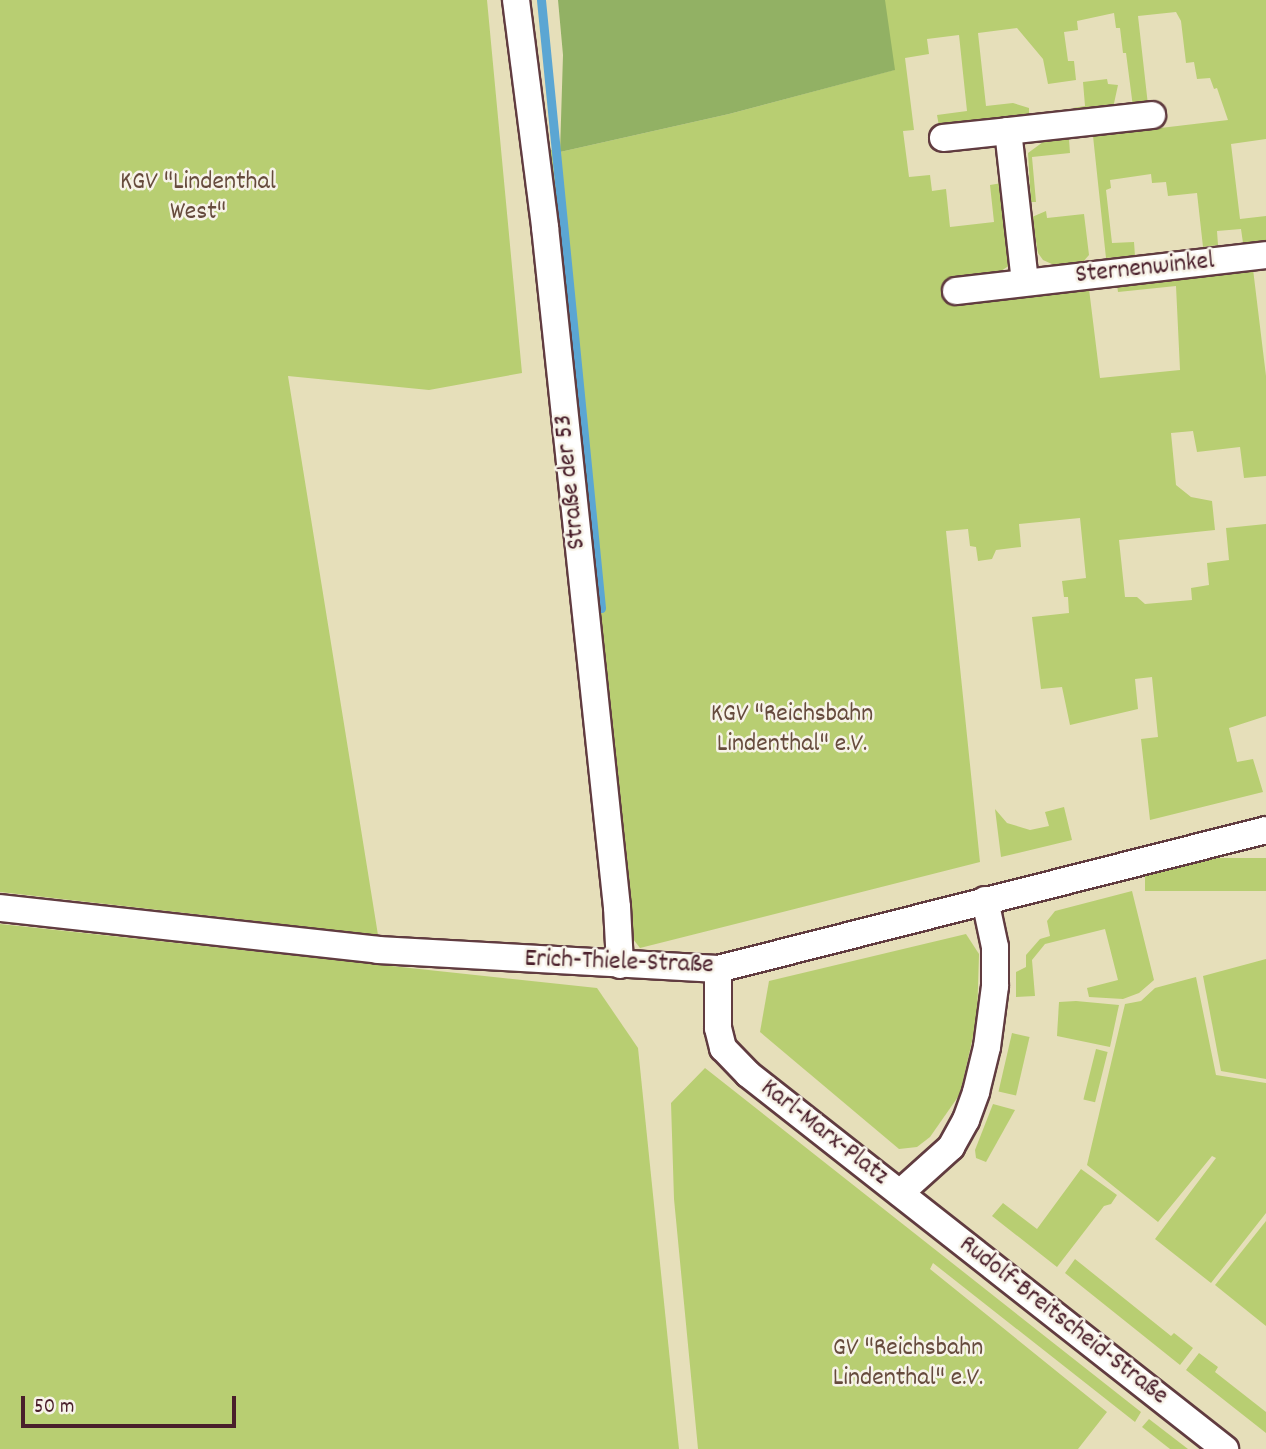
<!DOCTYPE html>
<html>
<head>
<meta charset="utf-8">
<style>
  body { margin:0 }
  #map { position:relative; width:1266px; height:1449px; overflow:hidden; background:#e6dfba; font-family:Dekko,sans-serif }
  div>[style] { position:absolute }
  .green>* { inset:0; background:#b8ce72; transform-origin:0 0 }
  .forest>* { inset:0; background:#92b164 }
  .stream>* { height:9px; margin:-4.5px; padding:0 4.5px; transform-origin:4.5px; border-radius:4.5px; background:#5ba6d3 }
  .roads { filter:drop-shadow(2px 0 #613c40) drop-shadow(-2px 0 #613c40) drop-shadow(0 2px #613c40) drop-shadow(0 -2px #613c40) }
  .minor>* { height:26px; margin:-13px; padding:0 13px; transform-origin:13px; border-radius:13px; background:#fff }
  span { translate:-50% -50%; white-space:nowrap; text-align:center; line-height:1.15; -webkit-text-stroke:5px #f7f3e8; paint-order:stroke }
  .park-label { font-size:26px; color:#664b3d }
  .street-label { font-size:26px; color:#4a1f2b }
  .scale { position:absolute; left:21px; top:1396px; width:215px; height:32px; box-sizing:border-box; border:4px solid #4a1f2b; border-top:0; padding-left:9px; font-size:21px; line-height:24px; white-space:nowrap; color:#4a1f2b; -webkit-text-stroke:5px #f7f3e8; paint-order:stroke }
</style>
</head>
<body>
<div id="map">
  <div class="green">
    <div style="clip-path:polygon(0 0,487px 0,522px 373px,429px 390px,288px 376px,378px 935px,0 892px)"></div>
    <div style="clip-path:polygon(884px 0,1266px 0,1266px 139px,1231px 144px,1240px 219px,1266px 216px,1266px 240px,1243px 243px,1241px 229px,1217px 231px,1218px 245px,1203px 247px,1197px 193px,1168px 196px,1166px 182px,1152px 183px,1151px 174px,1110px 180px,1111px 188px,1106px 190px,1112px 243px,1134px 242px,1135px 256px,1106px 258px,1093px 136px,1228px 120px,1217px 88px,1214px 89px,1210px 78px,1197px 79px,1194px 62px,1186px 63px,1181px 21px,1176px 12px,1138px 16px,1148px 105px,1133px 107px,1126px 53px,1123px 53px,1120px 28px,1116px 28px,1114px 13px,1077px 21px,1078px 30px,1064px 32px,1068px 61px,1074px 61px,1076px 80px,1048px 84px,1043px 59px,1017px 28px,978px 33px,986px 106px,1013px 103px,1029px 108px,1029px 117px,939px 126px,937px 115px,967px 111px,959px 35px,927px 39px,929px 54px,905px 58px,914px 130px,903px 131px,909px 177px,930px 175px,932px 191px,946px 189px,950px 227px,994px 222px,990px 185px,1002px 183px,1012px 259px,1010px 265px,995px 275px,948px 280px,951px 305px,1089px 289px,1100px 378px,1180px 370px,1176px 286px,1118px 292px,1117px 285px,1253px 269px,1266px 376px,1266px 476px,1244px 478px,1240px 447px,1197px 452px,1193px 431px,1171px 433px,1176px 485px,1191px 497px,1212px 501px,1215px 530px,1119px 540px,1125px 597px,1137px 597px,1145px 604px,1192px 600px,1191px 588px,1209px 585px,1207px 563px,1229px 560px,1226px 528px,1266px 524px,1266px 716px,1229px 728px,1237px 762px,1253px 759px,1263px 792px,1150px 820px,1141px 739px,1158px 737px,1152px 677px,1135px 679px,1138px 709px,1070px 725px,1062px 687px,1041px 689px,1032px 617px,1069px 613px,1068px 597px,1064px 597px,1062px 581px,1086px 578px,1080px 518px,1019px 524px,1021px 547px,996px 550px,992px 559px,978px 561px,976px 547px,970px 546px,968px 529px,946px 531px,980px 862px,640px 948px,630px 935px,543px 148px,560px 152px,729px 114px,894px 70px)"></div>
    <div style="clip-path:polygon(1107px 79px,1108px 84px,1118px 85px,1113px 108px,1075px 112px,1073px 108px,1085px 106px,1083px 82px)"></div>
    <div style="clip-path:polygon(1069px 139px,1070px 153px,1032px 157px,1036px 202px,1031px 202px,1028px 153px,1043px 142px)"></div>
    <div style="clip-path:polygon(1046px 211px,1047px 218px,1084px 214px,1089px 255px,1082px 263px,1054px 265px,1043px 260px,1038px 253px,1032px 217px)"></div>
    <div style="clip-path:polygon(1064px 807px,1072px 840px,1001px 857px,995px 809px,1007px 823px,1030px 830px,1049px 826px,1045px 812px)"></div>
    <div style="left:1266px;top:858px;width:33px;height:121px;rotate:90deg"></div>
    <div style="clip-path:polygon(1132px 891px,1154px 980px,1139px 993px,1123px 999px,1089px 997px,1087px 988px,1118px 980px,1105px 929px,1045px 944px,1032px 960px,1035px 996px,1016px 997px,1016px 972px,1026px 967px,1026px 955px,1040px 939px,1050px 936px,1047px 921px,1055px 911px)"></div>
    <div style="clip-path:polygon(0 924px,597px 988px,638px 1048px,679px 1449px,0 1449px)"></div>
    <div style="clip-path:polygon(966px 934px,979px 954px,977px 1019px,960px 1094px,930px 1137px,917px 1147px,899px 1149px,760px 1032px,769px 981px)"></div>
    <div style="clip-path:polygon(1266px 959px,1266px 1079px,1221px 1071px,1203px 976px)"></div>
    <div style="clip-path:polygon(1196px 977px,1216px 1075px,1266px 1083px,1266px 1213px,1211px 1283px,1155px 1239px,1216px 1158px,1212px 1156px,1158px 1222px,1087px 1165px,1125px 1004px,1141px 1001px,1155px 988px)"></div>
    <div style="clip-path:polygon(1076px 1001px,1119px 1005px,1110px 1047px,1057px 1036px,1059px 1002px)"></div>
    <div style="left:1012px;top:1033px;width:18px;height:60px;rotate:13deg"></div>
    <div style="left:1096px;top:1049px;width:12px;height:52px;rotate:14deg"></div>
    <div style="clip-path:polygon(705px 1068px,1141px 1412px,1135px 1422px,933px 1263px,930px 1269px,1107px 1412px,1078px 1449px,698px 1449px,674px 1199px,671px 1103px)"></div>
    <div style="clip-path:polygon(993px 1104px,1015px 1110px,986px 1162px,976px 1158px,975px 1150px)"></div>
    <div style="clip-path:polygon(1081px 1169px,1117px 1195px,1111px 1204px,1104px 1206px,1057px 1267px,992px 1216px,1003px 1203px,1037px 1229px)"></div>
    <div style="clip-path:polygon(1266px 1221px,1266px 1326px,1215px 1285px)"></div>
    <div style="clip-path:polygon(1075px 1259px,1171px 1336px,1174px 1333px,1193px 1348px,1180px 1365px,1065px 1273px)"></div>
    <div style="clip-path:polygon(1199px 1353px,1218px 1367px,1215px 1372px,1266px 1412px,1266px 1433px,1186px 1370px)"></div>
    <div style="clip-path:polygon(1149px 1419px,1188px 1449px,1170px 1449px,1142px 1427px)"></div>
  </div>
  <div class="forest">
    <div style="clip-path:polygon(558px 0,885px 0,895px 70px,729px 114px,560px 152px,563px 55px)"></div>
  </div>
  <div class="stream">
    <div style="left:541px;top:0;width:611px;rotate:84.36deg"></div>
  </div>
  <div class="roads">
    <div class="minor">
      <div style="left:516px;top:0;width:229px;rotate:82.7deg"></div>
      <div style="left:545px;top:227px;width:684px;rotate:83.96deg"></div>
      <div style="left:617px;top:907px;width:58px;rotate:87deg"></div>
      <div style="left:943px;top:138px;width:65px;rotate:-6.1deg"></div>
      <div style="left:1025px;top:282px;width:152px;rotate:-96.4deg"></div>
      <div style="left:1008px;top:131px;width:145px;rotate:-6.3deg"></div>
      <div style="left:956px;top:291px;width:312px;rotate:-6.6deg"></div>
      <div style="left:0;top:908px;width:380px;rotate:6.3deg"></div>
      <div style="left:378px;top:950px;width:341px;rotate:3.2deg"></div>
      <div style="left:718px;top:969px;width:565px;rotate:-14.23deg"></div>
      <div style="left:718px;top:969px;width:59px;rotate:90deg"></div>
      <div style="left:718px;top:1028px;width:21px;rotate:76deg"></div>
      <div style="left:723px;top:1048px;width:36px;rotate:46deg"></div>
      <div style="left:748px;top:1074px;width:607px;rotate:38.17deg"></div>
      <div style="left:900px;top:1193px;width:69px;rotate:-42deg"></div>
      <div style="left:951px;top:1147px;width:31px;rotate:-61deg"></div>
      <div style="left:966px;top:1120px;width:30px;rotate:-70deg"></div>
      <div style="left:976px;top:1092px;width:46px;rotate:-76.3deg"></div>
      <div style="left:987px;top:1047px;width:62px;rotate:-82.5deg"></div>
      <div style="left:995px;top:986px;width:39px;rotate:-90deg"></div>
      <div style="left:995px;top:947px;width:48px;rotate:-102deg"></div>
    </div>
  </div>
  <div class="park-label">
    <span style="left:198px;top:198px">KGV "Lindenthal<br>West"</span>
    <span style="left:792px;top:730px">KGV "Reichsbahn<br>Lindenthal" e.V.</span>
    <span style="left:908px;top:1364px">GV "Reichsbahn<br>Lindenthal" e.V.</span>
  </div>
  <div class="street-label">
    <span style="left:1145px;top:269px;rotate:-6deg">Sternenwinkel</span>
    <span style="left:571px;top:482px;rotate:-96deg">Straße der 53</span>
    <span style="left:619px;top:963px;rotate:2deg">Erich-Thiele-Straße</span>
    <span style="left:824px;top:1133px;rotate:38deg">Karl-Marx-Platz</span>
    <span style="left:1063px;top:1321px;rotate:38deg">Rudolf-Breitscheid-Straße</span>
  </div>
  <div class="scale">50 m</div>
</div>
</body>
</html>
